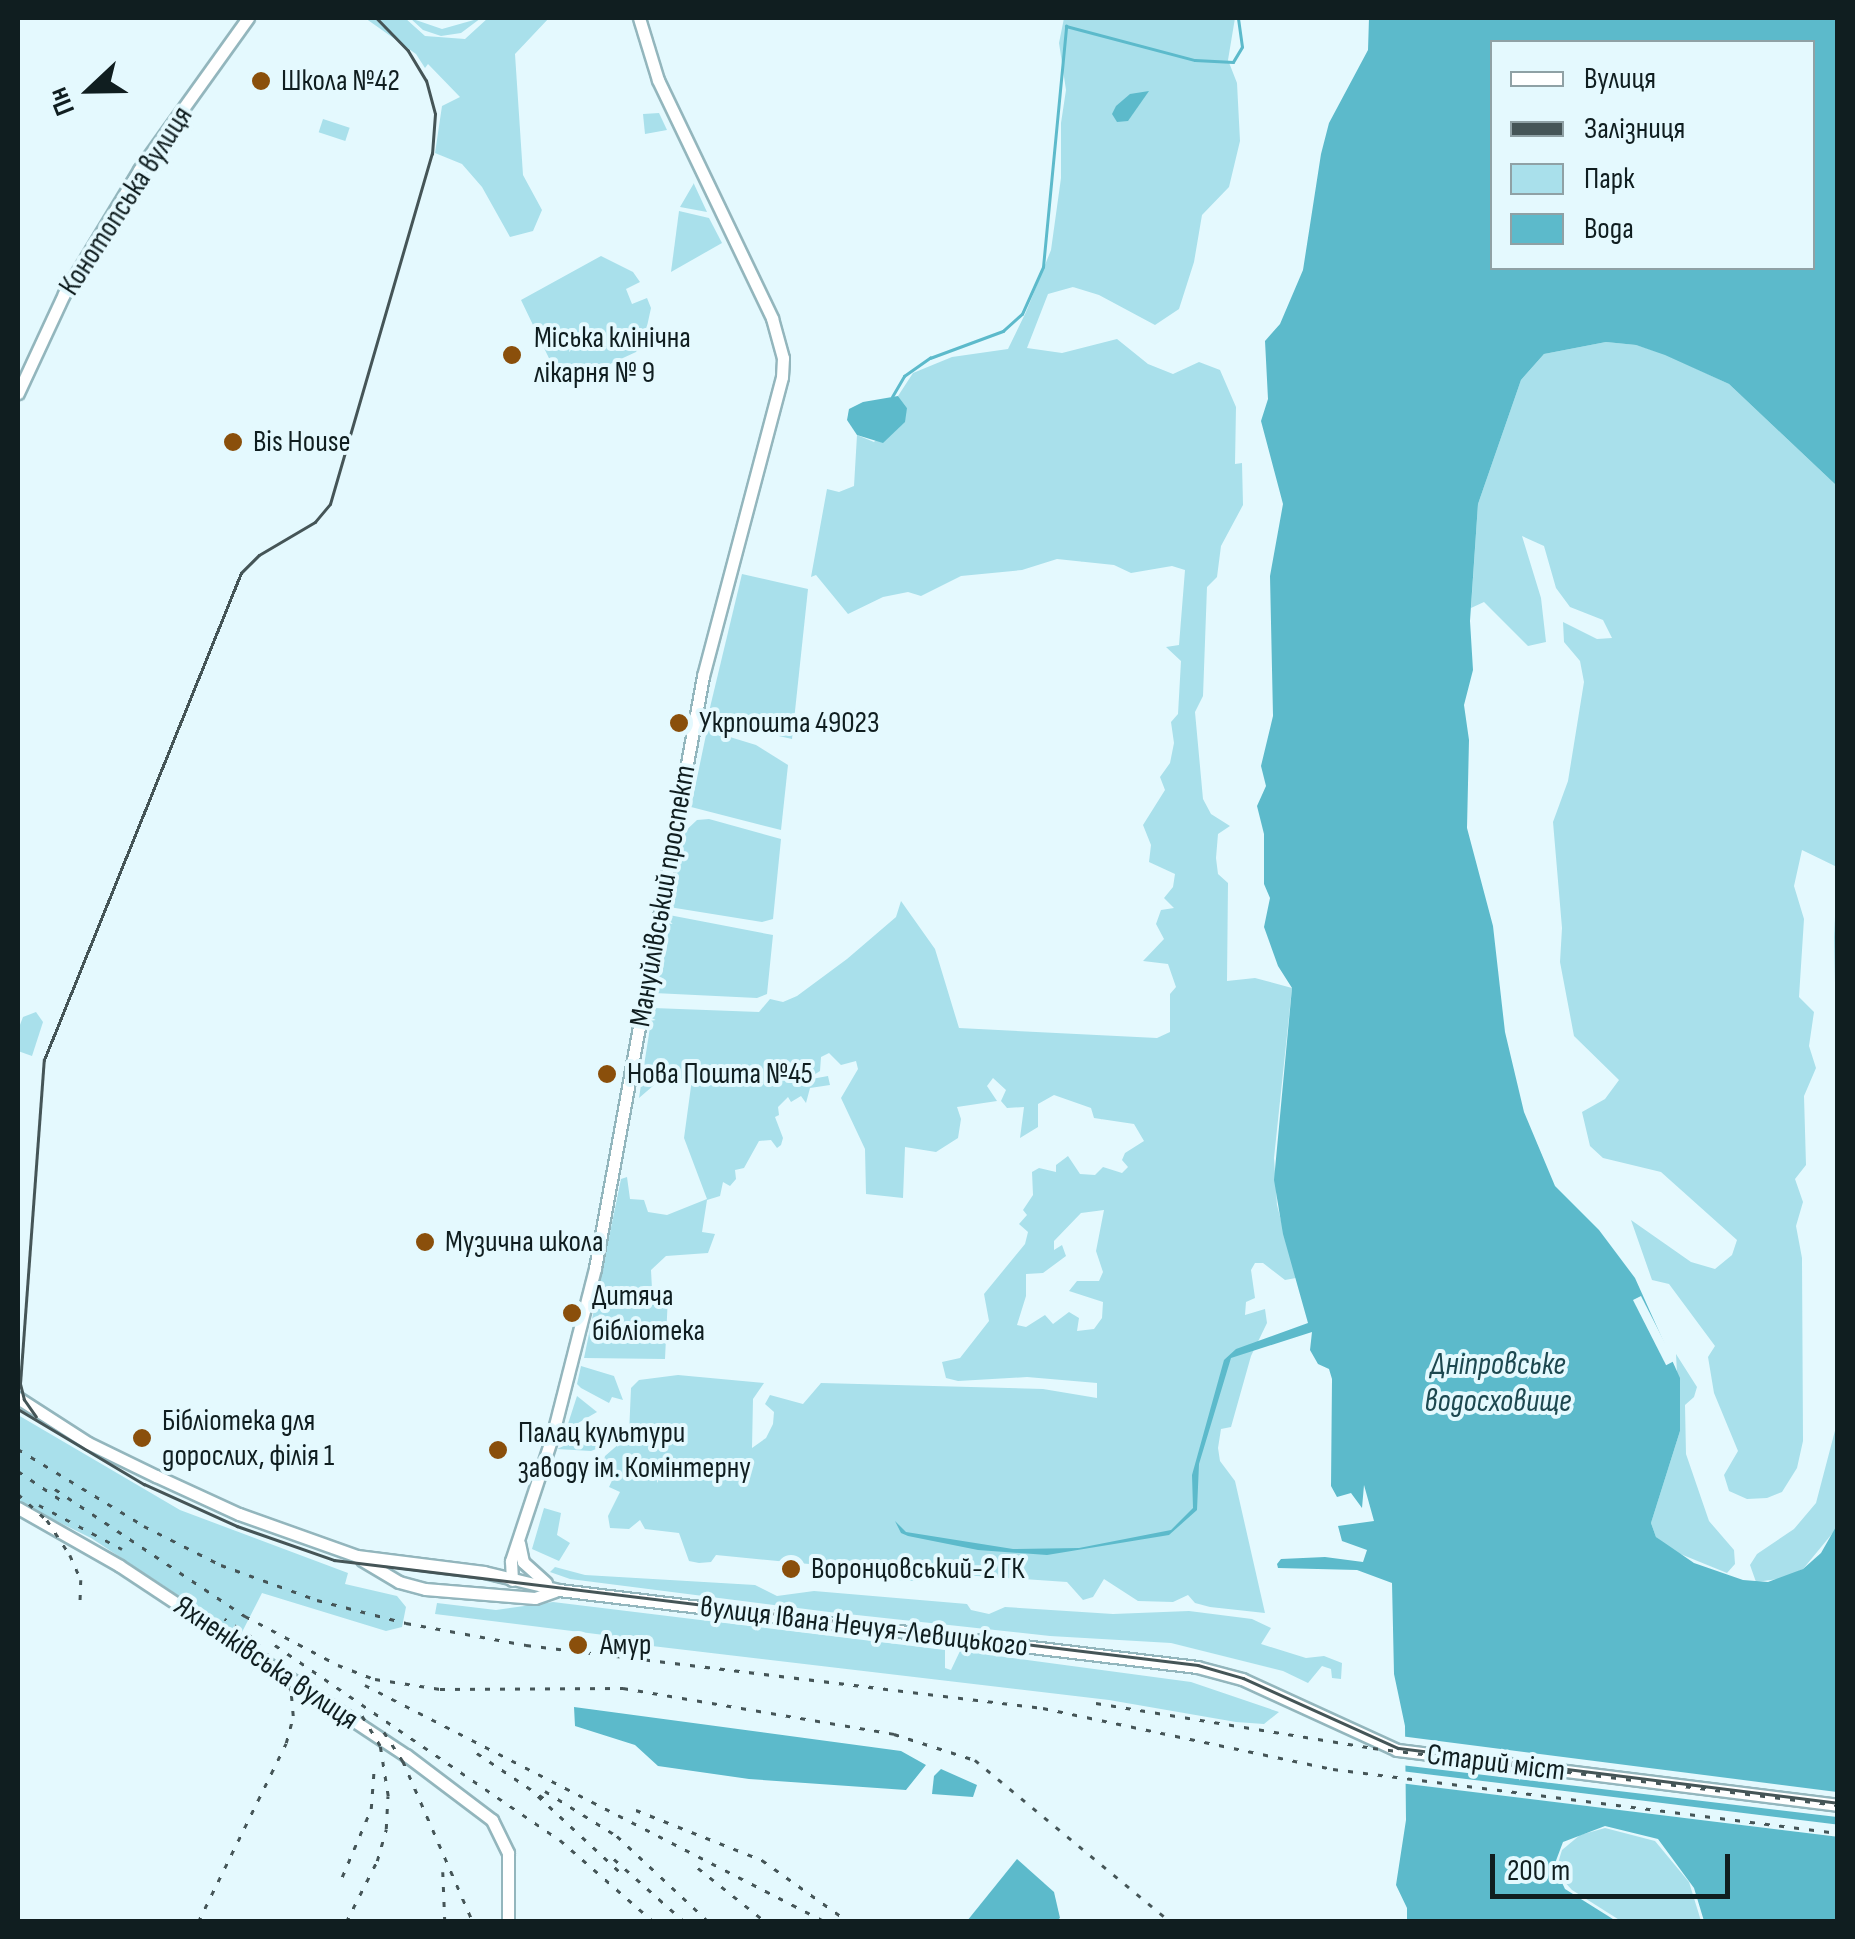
<!DOCTYPE html>
<html>
<head>
<meta charset="utf-8">
<style>
  body { margin:0 }
  #map { position:relative; width:1855px; height:1939px; overflow:hidden; background:#e4f9fe; font-family:"Sofia Sans Condensed",sans-serif }
  div>[style] { position:absolute }
  .green>* { inset:0; background:#a9e0eb; transform-origin:0 0 }
  .water>* { inset:0; background:#5cbacb }
  .pier>* { inset:0; background:#e4f9fe; transform-origin:0 0 }
  .stream>* { height:2.5px; margin:-1.25px; padding:0 1.25px; transform-origin:1.25px; border-radius:1.25px; background:#5cbacb }
  .roads { filter:drop-shadow(2px 0 #93b6bd) drop-shadow(-2px 0 #93b6bd) drop-shadow(0 2px #93b6bd) drop-shadow(0 -2px #93b6bd) }
  .secondary>* { height:11px; margin:-5.5px; padding:0 5.5px; transform-origin:5.5px; border-radius:5.5px; background:#fff }
  .tram>* { height:2.5px; margin:-1.25px; padding:0 1.25px; transform-origin:1.25px; border-radius:1.25px; background:#455557 }
  .rail>* { height:2.5px; margin-top:-1.25px; transform-origin:0; background:repeating-linear-gradient(90deg,#455557 0 5px,transparent 0 15px) }
  .dots>* { width:28px; height:28px; translate:-50% -50%; box-sizing:border-box; border:5px solid #e4f9fe; border-radius:50% }
  span { translate:-50% -50%; white-space:nowrap; text-align:center; line-height:1.15; -webkit-text-stroke:8px #e4f9fe; paint-order:stroke }
  .poi-label { font-size:30px; color:#101e20 }
  .left { translate:0 -50%; text-align:left }
  .street-label { font-size:30px; color:#101e20 }
  .water-label { font-size:32px; color:#1d4850; font-style:italic }
  .frame { position:absolute; inset:0; border:20px solid #101e20; pointer-events:none }
  .legend { position:absolute; left:1490px; top:40px; width:325px; height:230px; box-sizing:border-box; background:#e4f9fe; border:2px solid #8fa1a5; margin:0; padding:12px 18px; list-style:none; font-size:30px; color:#101e20 }
  .legend li { display:flex; align-items:center; gap:20px; height:50px }
  .legend b { width:50px; border:2px solid #8fa1a5 }
  .north { position:absolute; left:40px; top:40px; width:100px; height:100px; -webkit-text-stroke:8px #e4f9fe; paint-order:stroke; rotate:248deg; font-size:28px; font-weight:700; line-height:40px; text-align:center; color:#101e20 }
  .north::after { content:''; display:block; margin:auto; width:35px; height:45px; background:#101e20; clip-path:polygon(50% 0,100% 100%,50% 72%,0 100%) }
  .scale { position:absolute; left:1490px; top:1854px; width:240px; height:45px; box-sizing:border-box; border:5px solid #101e20; border-top:0; padding-left:12px; font-size:30px; line-height:35px; white-space:nowrap; color:#101e20; -webkit-text-stroke:8px #e4f9fe; paint-order:stroke }
</style>
</head>
<body>
<div id="map">
  <div class="green">
    <div style="clip-path:polygon(365px 18px,405px 18px,425px 36px,465px 39px,488px 18px,549px 18px,515px 54px,523px 175px,542px 210px,533px 231px,510px 237px,482px 187px,462px 164px,435px 153px,442px 106px,460px 97px,428px 64px,425px 68px,416px 54px)"></div>
    <div style="clip-path:polygon(410px 18px,442px 29px,481px 18px,461px 33px,441px 36px,423px 30px)"></div>
    <div style="clip-path:polygon(evenodd,1064px 18px,1235px 18px,1228px 60px,1237px 83px,1240px 141px,1229px 187px,1202px 215px,1194px 262px,1179px 309px,1155px 325px,1099px 295px,1073px 287px,1048px 294px,1027px 348px,1062px 353px,1117px 339px,1148px 364px,1173px 374px,1199px 362px,1220px 370px,1236px 407px,1235px 464px,1242px 463px,1243px 505px,1221px 546px,1217px 577px,1207px 587px,1203px 696px,1195px 712px,1203px 799px,1211px 814px,1230px 826px,1218px 834px,1216px 858px,1218px 874px,1228px 883px,1227px 981px,1255px 978px,1292px 988px,1274px 1158px,1277px 1205px,1296px 1278px,1285px 1280px,1263px 1263px,1255px 1263px,1251px 1270px,1255px 1298px,1246px 1302px,1245px 1315px,1265px 1309px,1267px 1323px,1251px 1356px,1231px 1427px,1221px 1429px,1218px 1448px,1220px 1461px,1235px 1481px,1265px 1613px,1210px 1607px,1195px 1603px,1188px 1595px,1173px 1602px,1138px 1601px,1104px 1579px,1093px 1597px,1083px 1600px,1067px 1582px,917px 1572px,914px 1581px,883px 1579px,882px 1571px,716px 1555px,711px 1562px,699px 1563px,689px 1561px,679px 1533px,645px 1529px,640px 1520px,629px 1529px,610px 1528px,608px 1516px,620px 1492px,609px 1487px,617px 1470px,610px 1471px,603px 1464px,605px 1456px,627px 1437px,591px 1451px,557px 1449px,597px 1431px,629px 1434px,631px 1388px,639px 1380px,678px 1375px,764px 1383px,753px 1399px,752px 1448px,766px 1438px,773px 1424px,774px 1412px,765px 1404px,770px 1395px,803px 1404px,821px 1383px,1043px 1389px,1097px 1398px,1097px 1383px,1027px 1377px,958px 1381px,946px 1378px,942px 1362px,960px 1358px,989px 1321px,984px 1294px,1025px 1244px,1028px 1232px,1019px 1224px,1027px 1215px,1023px 1210px,1033px 1195px,1032px 1172px,1039px 1168px,1056px 1172px,1056px 1165px,1068px 1156px,1080px 1174px,1095px 1175px,1103px 1167px,1122px 1173px,1128px 1167px,1122px 1160px,1125px 1153px,1144px 1141px,1134px 1124px,1094px 1118px,1091px 1108px,1054px 1095px,1038px 1104px,1038px 1127px,1020px 1138px,1024px 1107px,1007px 1108px,1001px 1101px,1006px 1090px,993px 1078px,987px 1086px,997px 1101px,957px 1107px,961px 1119px,958px 1138px,936px 1152px,905px 1147px,903px 1198px,866px 1194px,865px 1149px,841px 1098px,858px 1069px,856px 1061px,841px 1065px,829px 1053px,821px 1057px,820px 1071px,806px 1080px,828px 1076px,830px 1085px,810px 1088px,806px 1103px,801px 1096px,791px 1102px,788px 1097px,778px 1107px,779px 1115px,775px 1117px,783px 1138px,781px 1145px,777px 1148px,771px 1140px,759px 1141px,744px 1168px,735px 1170px,736px 1179px,730px 1186px,723px 1182px,720px 1196px,707px 1200px,702px 1232px,715px 1234px,708px 1253px,666px 1256px,651px 1270px,652px 1289px,668px 1296px,665px 1359px,584px 1358px,621px 1179px,627px 1177px,630px 1199px,644px 1200px,648px 1212px,667px 1215px,707px 1199px,684px 1138px,692px 1079px,661px 1079px,639px 1098px,653px 1008px,759px 1012px,770px 999px,783px 1002px,797px 996px,847px 959px,896px 917px,901px 901px,935px 949px,959px 1028px,1157px 1038px,1170px 1032px,1170px 994px,1176px 987px,1168px 964px,1143px 961px,1164px 939px,1156px 924px,1161px 910px,1174px 908px,1164px 898px,1173px 887px,1175px 874px,1149px 862px,1151px 845px,1143px 825px,1165px 790px,1160px 777px,1170px 763px,1174px 743px,1171px 722px,1178px 714px,1181px 661px,1166px 647px,1179px 645px,1185px 570px,1172px 566px,1131px 573px,1114px 565px,1057px 559px,1022px 570px,961px 576px,921px 596px,908px 592px,883px 597px,848px 614px,816px 575px,811px 577px,827px 489px,839px 492px,854px 486px,857px 435px,874px 442px,907px 408px,898px 396px,913px 373px,952px 357px,1008px 349px,1026px 312px,1051px 250px,1061px 178px,1061px 123px,1066px 90px,1059px 43px,1064px 18px,1104px 1210px,1096px 1251px,1103px 1272px,1099px 1281px,1077px 1281px,1069px 1291px,1103px 1302px,1102px 1318px,1094px 1329px,1077px 1331px,1079px 1318px,1069px 1312px,1053px 1324px,1045px 1315px,1026px 1327px,1017px 1325px,1026px 1296px,1026px 1274px,1043px 1273px,1066px 1256px,1062px 1245px,1054px 1250px,1054px 1241px,1081px 1213px,1104px 1210px)"></div>
    <div style="clip-path:polygon(659px 113px,667px 130px,645px 134px,643px 114px)"></div>
    <div style="left:323px;top:119px;width:28px;height:14px;rotate:18deg"></div>
    <div style="clip-path:polygon(694px 183px,694px 184px,707px 212px,680px 207px)"></div>
    <div style="clip-path:polygon(679px 211px,709px 218px,722px 243px,671px 272px)"></div>
    <div style="clip-path:polygon(601px 256px,633px 272px,640px 282px,626px 289px,632px 304px,647px 298px,651px 308px,644px 340px,636px 352px,573px 381px,558px 377px,521px 300px)"></div>
    <div style="clip-path:polygon(1606px 342px,1636px 345px,1665px 354px,1729px 384px,1837px 486px,1837px 867px,1802px 850px,1794px 886px,1804px 919px,1799px 997px,1814px 1012px,1809px 1046px,1816px 1068px,1804px 1096px,1806px 1165px,1795px 1179px,1803px 1202px,1796px 1226px,1802px 1258px,1803px 1441px,1797px 1468px,1782px 1492px,1767px 1498px,1747px 1499px,1729px 1491px,1724px 1475px,1738px 1451px,1714px 1393px,1708px 1357px,1715px 1346px,1669px 1284px,1652px 1280px,1631px 1220px,1691px 1262px,1715px 1269px,1732px 1255px,1737px 1240px,1661px 1172px,1603px 1158px,1590px 1146px,1582px 1112px,1605px 1099px,1619px 1080px,1574px 1036px,1560px 962px,1562px 928px,1553px 822px,1568px 781px,1584px 682px,1580px 661px,1564px 642px,1563px 622px,1597px 639px,1612px 638px,1603px 620px,1570px 607px,1556px 588px,1544px 546px,1522px 536px,1541px 598px,1546px 642px,1528px 646px,1484px 602px,1471px 608px,1478px 504px,1521px 380px,1544px 354px)"></div>
    <div style="clip-path:polygon(742px 574px,808px 589px,792px 739px,707px 720px)"></div>
    <div style="clip-path:polygon(707px 730px,756px 745px,788px 765px,781px 830px,691px 807px)"></div>
    <div style="clip-path:polygon(709px 819px,781px 839px,773px 919px,762px 922px,669px 907px,680px 836px,697px 820px)"></div>
    <div style="clip-path:polygon(1837px 877px,1838px 1074px,1837px 1074px,1834px 937px)"></div>
    <div style="clip-path:polygon(669px 915px,773px 935px,767px 994px,757px 998px,654px 993px,667px 947px)"></div>
    <div style="clip-path:polygon(36px 1012px,43px 1022px,32px 1056px,18px 1051px,18px 1030px,23px 1017px)"></div>
    <div style="clip-path:polygon(1676px 1354px,1697px 1387px,1694px 1397px,1685px 1405px,1686px 1454px,1709px 1521px,1734px 1550px,1735px 1564px,1727px 1573px,1673px 1551px,1656px 1537px,1651px 1523px,1680px 1431px)"></div>
    <div style="clip-path:polygon(581px 1366px,614px 1376px,623px 1400px,612px 1397px,609px 1403px,581px 1388px,577px 1384px)"></div>
    <div style="clip-path:polygon(577px 1396px,597px 1412px,566px 1430px)"></div>
    <div style="clip-path:polygon(18px 1415px,180px 1510px,348px 1573px,345px 1584px,397px 1596px,406px 1607px,402px 1627px,386px 1631px,262px 1593px,240px 1636px,91px 1538px,18px 1502px)"></div>
    <div style="clip-path:polygon(1837px 1423px,1836px 1529px,1803px 1569px,1785px 1578px,1756px 1582px,1750px 1565px,1757px 1554px,1794px 1529px,1816px 1503px)"></div>
    <div style="clip-path:polygon(544px 1508px,561px 1513px,557px 1535px,570px 1543px,559px 1561px,532px 1549px)"></div>
    <div style="clip-path:polygon(555px 1567px,585px 1575px,755px 1585px,777px 1596px,814px 1591px,967px 1604px,971px 1610px,989px 1614px,1005px 1607px,1113px 1614px,1189px 1611px,1252px 1619px,1271px 1628px,1261px 1644px,1306px 1658px,1324px 1656px,1342px 1663px,1341px 1679px,1332px 1678px,1331px 1669px,1322px 1666px,1308px 1683px,1283px 1671px,1171px 1643px,1050px 1636px,829px 1612px,570px 1579px,550px 1572px)"></div>
    <div style="clip-path:polygon(553px 1602px,945px 1650px,945px 1668px,951px 1670px,960px 1651px,1191px 1682px,1279px 1712px,1264px 1724px,1236px 1722px,1109px 1700px,652px 1646px,652px 1641px,435px 1614px,437px 1603px,496px 1610px)"></div>
    <div style="clip-path:polygon(1605px 1828px,1655px 1841px,1689px 1882px,1701px 1921px,1621px 1921px,1572px 1890px,1561px 1878px,1558px 1863px,1562px 1850px,1580px 1835px)"></div>
  </div>
  <div class="water">
    <div style="clip-path:polygon(evenodd,1369px 18px,1837px 18px,1837px 486px,1729px 384px,1665px 355px,1636px 345px,1606px 342px,1544px 354px,1521px 380px,1478px 504px,1470px 621px,1473px 670px,1464px 705px,1469px 740px,1467px 828px,1493px 926px,1505px 1032px,1524px 1112px,1555px 1186px,1599px 1230px,1635px 1278px,1680px 1378px,1680px 1431px,1651px 1523px,1656px 1537px,1694px 1563px,1743px 1580px,1768px 1582px,1803px 1569px,1821px 1553px,1837px 1525px,1837px 1921px,1704px 1921px,1694px 1888px,1658px 1839px,1605px 1826px,1563px 1842px,1554px 1866px,1565px 1889px,1616px 1921px,1407px 1921px,1407px 1908px,1396px 1885px,1406px 1820px,1405px 1726px,1394px 1674px,1392px 1583px,1357px 1570px,1278px 1568px,1277px 1564px,1281px 1559px,1325px 1557px,1363px 1562px,1367px 1550px,1342px 1541px,1338px 1526px,1374px 1521px,1364px 1485px,1362px 1508px,1351px 1493px,1337px 1497px,1331px 1486px,1332px 1379px,1329px 1369px,1318px 1364px,1310px 1350px,1312px 1332px,1231px 1358px,1199px 1464px,1197px 1510px,1169px 1535px,1047px 1555px,978px 1550px,908px 1536px,901px 1533px,895px 1521px,906px 1532px,1013px 1549px,1079px 1548px,1171px 1530px,1193px 1508px,1192px 1475px,1224px 1360px,1236px 1349px,1308px 1323px,1283px 1234px,1274px 1180px,1292px 988px,1278px 966px,1264px 927px,1270px 898px,1264px 884px,1264px 834px,1257px 806px,1266px 786px,1261px 766px,1273px 716px,1270px 576px,1283px 504px,1261px 421px,1268px 399px,1265px 341px,1280px 324px,1303px 270px,1321px 154px,1329px 123px,1368px 50px,1369px 18px,1492px 42px,1812px 42px,1812px 268px,1492px 268px,1492px 42px)"></div>
    <div style="clip-path:polygon(1149px 91px,1128px 121px,1117px 122px,1112px 114px,1116px 106px,1130px 94px)"></div>
    <div style="clip-path:polygon(898px 396px,907px 408px,905px 422px,883px 443px,857px 435px,847px 420px,849px 409px,863px 402px)"></div>
    <div style="clip-path:polygon(574px 1707px,901px 1751px,926px 1765px,906px 1790px,749px 1779px,658px 1766px,635px 1745px,575px 1726px)"></div>
    <div style="clip-path:polygon(941px 1769px,977px 1785px,973px 1797px,932px 1794px,934px 1776px)"></div>
    <div style="clip-path:polygon(1017px 1859px,1054px 1892px,1060px 1918px,1055px 1922px,967px 1921px)"></div>
  </div>
  <div class="pier">
    <div style="left:1641px;top:1296px;width:73px;height:9px;rotate:63deg"></div>
    <div style="clip-path:polygon(1400px 1736px,1837px 1792px,1837px 1817px,1401px 1765px)"></div>
    <div style="left:1401px;top:1771px;width:439px;height:12px;rotate:7deg"></div>
  </div>
  <div class="stream">
    <div style="left:892px;top:397px;width:24px;rotate:-60deg"></div>
    <div style="left:904px;top:376px;width:32px;rotate:-35deg"></div>
    <div style="left:930px;top:358px;width:78px;rotate:-20.3deg"></div>
    <div style="left:1003px;top:331px;width:25px;rotate:-42deg"></div>
    <div style="left:1022px;top:314px;width:51px;rotate:-65.9deg"></div>
    <div style="left:1043px;top:267px;width:242px;rotate:-84.5deg"></div>
    <div style="left:1066px;top:26px;width:133px;rotate:14.8deg"></div>
    <div style="left:1195px;top:60px;width:38px;rotate:3deg"></div>
    <div style="left:1233px;top:62px;width:17px;rotate:-59deg"></div>
    <div style="left:1242px;top:47px;width:29px;rotate:-98deg"></div>
  </div>
  <div class="roads">
    <div class="secondary">
      <div style="left:18px;top:393px;width:109px;rotate:-65.1deg"></div>
      <div style="left:64px;top:294px;width:145px;rotate:-58.8deg"></div>
      <div style="left:139px;top:170px;width:187px;rotate:-54.4deg"></div>
      <div style="left:18px;top:1398px;width:83px;rotate:32.7deg"></div>
      <div style="left:88px;top:1443px;width:76px;rotate:25.9deg"></div>
      <div style="left:156px;top:1476px;width:91px;rotate:24.6deg"></div>
      <div style="left:239px;top:1514px;width:125px;rotate:19.6deg"></div>
      <div style="left:357px;top:1556px;width:128px;rotate:7.2deg"></div>
      <div style="left:484px;top:1572px;width:77px;rotate:13.5deg"></div>
      <div style="left:559px;top:1590px;width:643px;rotate:6.88deg"></div>
      <div style="left:1197px;top:1667px;width:47px;rotate:14.9deg"></div>
      <div style="left:1242px;top:1679px;width:170px;rotate:24.6deg"></div>
      <div style="left:1397px;top:1750px;width:444px;rotate:7.1deg"></div>
      <div style="left:18px;top:1508px;width:117px;rotate:29.6deg"></div>
      <div style="left:120px;top:1566px;width:343px;rotate:33.5deg"></div>
      <div style="left:406px;top:1755px;width:108px;rotate:37.1deg"></div>
      <div style="left:492px;top:1820px;width:37px;rotate:64deg"></div>
      <div style="left:508px;top:1853px;width:69px;rotate:90deg"></div>
      <div style="left:519px;top:1543px;width:19px;rotate:78deg"></div>
      <div style="left:523px;top:1562px;width:31px;rotate:42deg"></div>
      <div style="left:362px;top:1560px;width:43px;rotate:30.7deg"></div>
      <div style="left:399px;top:1582px;width:27px;rotate:15deg"></div>
      <div style="left:425px;top:1589px;width:110px;rotate:4.7deg"></div>
      <div style="left:535px;top:1598px;width:21px;rotate:-19deg"></div>
      <div style="left:512px;top:1580px;width:19px;rotate:-93deg"></div>
      <div style="left:511px;top:1561px;width:131px;rotate:-71.7deg"></div>
      <div style="left:552px;top:1437px;width:174px;rotate:-75.7deg"></div>
      <div style="left:595px;top:1268px;width:602px;rotate:-79.66deg"></div>
      <div style="left:703px;top:676px;width:309px;rotate:-75.2deg"></div>
      <div style="left:782px;top:377px;width:19px;rotate:-87deg"></div>
      <div style="left:783px;top:358px;width:41px;rotate:-105.4deg"></div>
      <div style="left:772px;top:318px;width:264px;rotate:-115.6deg"></div>
      <div style="left:658px;top:80px;width:65px;rotate:-107deg"></div>
    </div>
  </div>
  <div class="tram">
    <div style="left:18px;top:1409px;width:147px;rotate:30.8deg"></div>
    <div style="left:144px;top:1484px;width:102px;rotate:24.3deg"></div>
    <div style="left:237px;top:1526px;width:103px;rotate:19.3deg"></div>
    <div style="left:334px;top:1560px;width:870px;rotate:6.93deg"></div>
    <div style="left:1198px;top:1665px;width:47px;rotate:16.1deg"></div>
    <div style="left:1243px;top:1678px;width:170px;rotate:24.3deg"></div>
    <div style="left:1398px;top:1748px;width:443px;rotate:7.1deg"></div>
    <div style="left:36px;top:1417px;width:21px;rotate:-125deg"></div>
    <div style="left:24px;top:1400px;width:16px;rotate:-104deg"></div>
    <div style="left:20px;top:1384px;width:325px;rotate:-85.8deg"></div>
    <div style="left:44px;top:1060px;width:525px;rotate:-67.98deg"></div>
    <div style="left:241px;top:573px;width:25px;rotate:-45deg"></div>
    <div style="left:259px;top:555px;width:65px;rotate:-30.5deg"></div>
    <div style="left:315px;top:522px;width:23px;rotate:-50deg"></div>
    <div style="left:330px;top:504px;width:365px;rotate:-73.8deg"></div>
    <div style="left:432px;top:154px;width:40px;rotate:-85.7deg"></div>
    <div style="left:435px;top:114px;width:34px;rotate:-105deg"></div>
    <div style="left:426px;top:81px;width:35px;rotate:-121deg"></div>
    <div style="left:408px;top:51px;width:46px;rotate:-134.1deg"></div>
  </div>
  <div class="rail">
    <div style="left:18px;top:1449px;width:148px;rotate:31.4deg"></div>
    <div style="left:144px;top:1526px;width:86px;rotate:26.9deg"></div>
    <div style="left:221px;top:1565px;width:102px;rotate:20deg"></div>
    <div style="left:317px;top:1600px;width:92px;rotate:14.5deg"></div>
    <div style="left:406px;top:1623px;width:122px;rotate:10.4deg"></div>
    <div style="left:526px;top:1645px;width:521px;rotate:6.95deg"></div>
    <div style="left:1043px;top:1708px;width:296px;rotate:11.9deg"></div>
    <div style="left:1333px;top:1769px;width:509px;rotate:7.22deg"></div>
    <div style="left:18px;top:1471px;width:55px;rotate:34deg"></div>
    <div style="left:55px;top:1489px;width:229px;rotate:33.8deg"></div>
    <div style="left:245px;top:1616px;width:105px;rotate:27.8deg"></div>
    <div style="left:338px;top:1665px;width:40px;rotate:21deg"></div>
    <div style="left:375px;top:1679px;width:66px;rotate:8.7deg"></div>
    <div style="left:440px;top:1689px;width:183px;rotate:-0.3deg"></div>
    <div style="left:623px;top:1688px;width:275px;rotate:9.6deg"></div>
    <div style="left:894px;top:1734px;width:85px;rotate:17.8deg"></div>
    <div style="left:975px;top:1760px;width:254px;rotate:39.6deg"></div>
    <div style="left:18px;top:1494px;width:39px;rotate:42deg"></div>
    <div style="left:47px;top:1520px;width:42px;rotate:56.7deg"></div>
    <div style="left:70px;top:1555px;width:27px;rotate:66deg"></div>
    <div style="left:81px;top:1580px;width:29px;rotate:92deg"></div>
    <div style="left:39px;top:1505px;width:94px;rotate:27.9deg"></div>
    <div style="left:275px;top:1645px;width:345px;rotate:34.4deg"></div>
    <div style="left:560px;top:1840px;width:125px;rotate:41.1deg"></div>
    <div style="left:365px;top:1685px;width:518px;rotate:27.21deg"></div>
    <div style="left:1096px;top:1703px;width:281px;rotate:9.2deg"></div>
    <div style="left:1373px;top:1748px;width:468px;rotate:7deg"></div>
    <div style="left:384px;top:1732px;width:35px;rotate:57deg"></div>
    <div style="left:403px;top:1761px;width:176px;rotate:66.5deg"></div>
    <div style="left:477px;top:1753px;width:89px;rotate:34deg"></div>
    <div style="left:545px;top:1791px;width:85px;rotate:32deg"></div>
    <div style="left:617px;top:1836px;width:126px;rotate:43.1deg"></div>
    <div style="left:538px;top:1796px;width:115px;rotate:42.9deg"></div>
    <div style="left:636px;top:1810px;width:136px;rotate:21.6deg"></div>
    <div style="left:762px;top:1860px;width:107px;rotate:35.5deg"></div>
    <div style="left:614px;top:1859px;width:95px;rotate:41.6deg"></div>
    <div style="left:698px;top:1868px;width:87px;rotate:38.5deg"></div>
    <div style="left:443px;top:1872px;width:50px;rotate:87.7deg"></div>
    <div style="left:342px;top:1877px;width:74px;rotate:-66.9deg"></div>
    <div style="left:371px;top:1809px;width:41px;rotate:-85.8deg"></div>
    <div style="left:198px;top:1922px;width:199px;rotate:-63.8deg"></div>
    <div style="left:286px;top:1743px;width:28px;rotate:-75deg"></div>
    <div style="left:293px;top:1716px;width:25px;rotate:-95deg"></div>
    <div style="left:291px;top:1691px;width:25px;rotate:-116deg"></div>
    <div style="left:280px;top:1668px;width:42px;rotate:-133.1deg"></div>
    <div style="left:251px;top:1637px;width:32px;rotate:-146deg"></div>
    <div style="left:346px;top:1922px;width:68px;rotate:-63.1deg"></div>
    <div style="left:377px;top:1861px;width:33px;rotate:-74deg"></div>
    <div style="left:386px;top:1829px;width:33px;rotate:-87deg"></div>
    <div style="left:388px;top:1796px;width:51px;rotate:-99.1deg"></div>
    <div style="left:380px;top:1746px;width:44px;rotate:-121.2deg"></div>
  </div>
  <div class="dots">
    <div style="left:261px;top:81px;background:#8a4f0b"></div>
    <div style="left:512px;top:355px;background:#8a4f0b"></div>
    <div style="left:233px;top:442px;background:#8a4f0b"></div>
    <div style="left:679px;top:723px;background:#8a4f0b"></div>
    <div style="left:607px;top:1074px;background:#8a4f0b"></div>
    <div style="left:425px;top:1242px;background:#8a4f0b"></div>
    <div style="left:572px;top:1313px;background:#8a4f0b"></div>
    <div style="left:142px;top:1438px;background:#8a4f0b"></div>
    <div style="left:498px;top:1450px;background:#8a4f0b"></div>
    <div style="left:791px;top:1569px;background:#8a4f0b"></div>
    <div style="left:578px;top:1645px;background:#8a4f0b"></div>
  </div>
  <div class="poi-label">
    <span class="left" style="left:281px;top:81px">Школа №42</span>
    <span class="left" style="left:534px;top:355px">Міська клінічна<br>лікарня № 9</span>
    <span class="left" style="left:253px;top:442px">Bis House</span>
    <span class="left" style="left:699px;top:723px">Укрпошта 49023</span>
    <span class="left" style="left:627px;top:1074px">Нова Пошта №45</span>
    <span class="left" style="left:445px;top:1242px">Музична школа</span>
    <span class="left" style="left:592px;top:1313px">Дитяча<br>бібліотека</span>
    <span class="left" style="left:162px;top:1438px">Бiблiотека для<br>дорослих, фiлiя 1</span>
    <span class="left" style="left:518px;top:1450px">Палац культури<br>заводу ім. Комінтерну</span>
    <span class="left" style="left:811px;top:1569px">Воронцовський-2 ГК</span>
    <span class="left" style="left:600px;top:1645px">Амур</span>
  </div>
  <div class="street-label">
    <span style="left:126px;top:201px;rotate:-57deg">Конотопська вулиця</span>
    <span style="left:663px;top:896px;rotate:-80deg">Мануйлівський проспект</span>
    <span style="left:864px;top:1627px;rotate:7deg">вулиця Івана Нечуя-Левицького</span>
    <span style="left:266px;top:1663px;rotate:34deg">Яхненківська вулиця</span>
    <span style="left:1496px;top:1763px;rotate:7deg">Старий міст</span>
  </div>
  <div class="water-label">
    <span style="left:1498px;top:1384px">Дніпровське<br>водосховище</span>
  </div>
  <div class="frame"></div>
  <ul class="legend">
  <li><b style="height:12px;background:#fff"></b>Вулиця</li>
  <li><b style="height:12px;background:#455557"></b>Залізниця</li>
  <li><b style="height:28px;background:#a9e0eb"></b>Парк</li>
  <li><b style="height:28px;background:#5cbacb"></b>Вода</li>
  </ul>
  <div class="north">Пн</div>
  <div class="scale">200 m</div>
</div>
</body>
</html>
